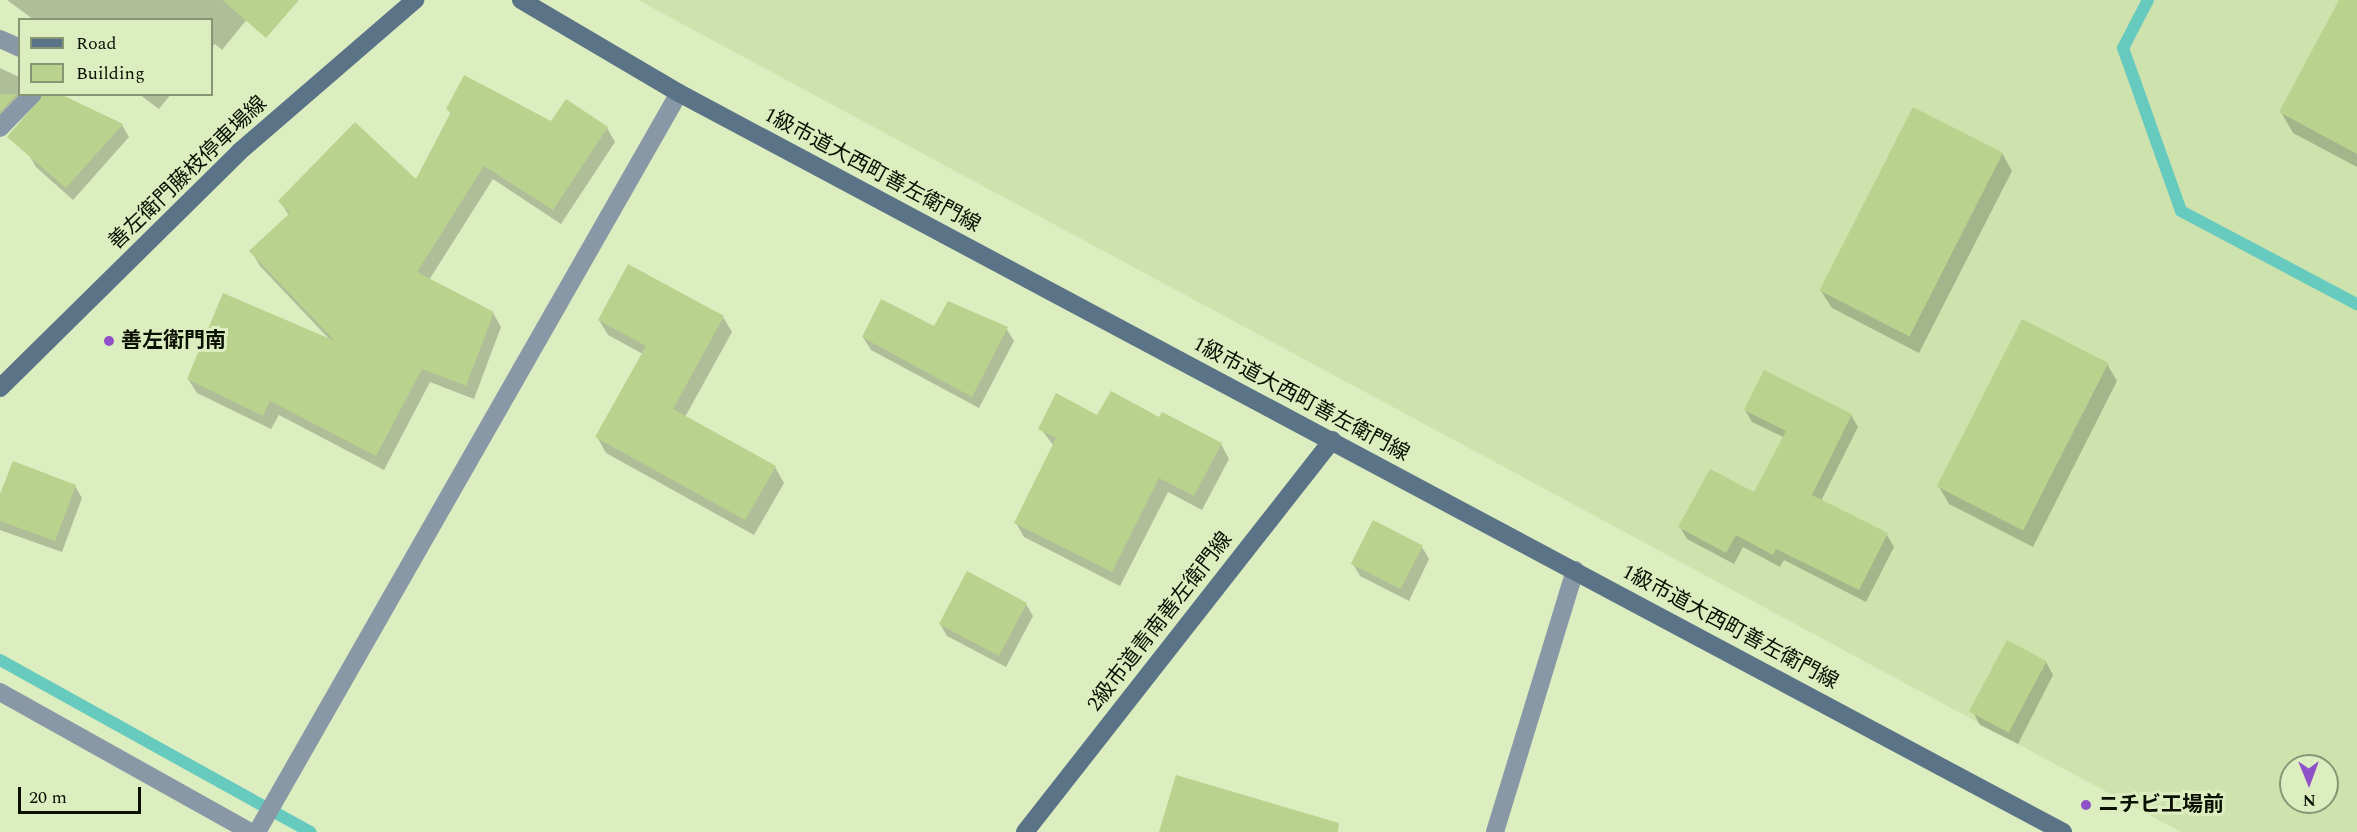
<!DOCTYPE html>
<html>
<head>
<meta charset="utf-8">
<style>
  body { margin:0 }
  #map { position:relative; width:2357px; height:832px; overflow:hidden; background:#dcedc0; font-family:Spectral,"Noto Sans JP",serif }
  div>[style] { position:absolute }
  .built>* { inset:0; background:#cee2ae }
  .shadow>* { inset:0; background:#0003 }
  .stream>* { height:12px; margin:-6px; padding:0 6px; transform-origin:6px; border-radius:6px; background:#66cabe }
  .building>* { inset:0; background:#b9d28d; transform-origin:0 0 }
  .street>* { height:18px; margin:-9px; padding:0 9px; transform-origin:9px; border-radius:9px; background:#8898a6 }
  .secondary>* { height:18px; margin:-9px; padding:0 9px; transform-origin:9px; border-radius:9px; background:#5b7387 }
  .dots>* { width:16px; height:16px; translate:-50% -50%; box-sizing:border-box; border:3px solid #dcedc0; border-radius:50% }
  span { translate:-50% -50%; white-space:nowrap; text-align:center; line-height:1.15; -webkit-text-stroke:6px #dcedc0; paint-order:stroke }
  .street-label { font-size:21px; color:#0b1003 }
  .poi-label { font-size:21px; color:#0b1003; font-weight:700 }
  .left { translate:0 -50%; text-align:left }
  .legend { position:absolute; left:18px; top:18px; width:195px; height:78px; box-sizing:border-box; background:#dcedc0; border:2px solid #889574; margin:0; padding:8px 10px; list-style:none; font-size:18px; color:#0b1003 }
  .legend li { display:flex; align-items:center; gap:12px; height:30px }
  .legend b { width:30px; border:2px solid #889574 }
  .north { position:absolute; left:2279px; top:754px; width:60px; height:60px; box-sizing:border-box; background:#dcedc0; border:2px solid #889574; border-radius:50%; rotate:179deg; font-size:16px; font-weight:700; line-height:24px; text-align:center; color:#0b1003 }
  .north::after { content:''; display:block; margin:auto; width:21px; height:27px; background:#8e51c7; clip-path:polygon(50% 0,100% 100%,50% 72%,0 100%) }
  .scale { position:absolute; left:18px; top:787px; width:123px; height:27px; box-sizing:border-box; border:3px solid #0b1003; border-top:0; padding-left:8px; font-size:18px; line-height:21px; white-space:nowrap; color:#0b1003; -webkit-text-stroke:4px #dcedc0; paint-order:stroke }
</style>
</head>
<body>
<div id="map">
  <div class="built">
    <div style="clip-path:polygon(evenodd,638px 0,2357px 0,2357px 832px,2181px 832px,638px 0,2291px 766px,2327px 766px,2327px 802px,2291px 802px,2291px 766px)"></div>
  </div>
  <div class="shadow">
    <div style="clip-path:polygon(7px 0,234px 0,248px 18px,222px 50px,215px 44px,212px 47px,212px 20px,34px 20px)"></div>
    <div style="clip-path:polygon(2341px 0,2357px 0,2357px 167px,2293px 133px,2281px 112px)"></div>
    <div style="clip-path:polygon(0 68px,19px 77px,20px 94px,24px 94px,0 132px)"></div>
    <div style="clip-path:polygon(139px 94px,171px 94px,159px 109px)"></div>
    <div style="clip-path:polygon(73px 103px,122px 125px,129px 137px,73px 200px,36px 167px,29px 155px)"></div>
    <div style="clip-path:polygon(448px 109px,607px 128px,615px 142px,561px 224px,493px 179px,429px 280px,493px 313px,501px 327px,474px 399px,430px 382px,384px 470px,279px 415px,271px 429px,197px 393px,188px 379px,331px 341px,260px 266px,251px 251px,289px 216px,280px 201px,416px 182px,451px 115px)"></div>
    <div style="clip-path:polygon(2002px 153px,2012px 171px,1919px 353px,1832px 308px,1821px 291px)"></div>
    <div style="clip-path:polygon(723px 317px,732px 332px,685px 417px,775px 467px,784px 483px,754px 535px,606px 453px,597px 437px,643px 354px,608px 335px,599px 320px)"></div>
    <div style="clip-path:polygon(934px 328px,1006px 328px,1014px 341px,979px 408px,871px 350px,863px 337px)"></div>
    <div style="clip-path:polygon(2107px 364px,2117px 381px,2033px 547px,1949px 504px,1939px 487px)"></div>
    <div style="clip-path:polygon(1745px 410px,1851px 415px,1858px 427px,1821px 501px,1887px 535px,1894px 547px,1866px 602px,1784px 560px,1780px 567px,1743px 547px,1734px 564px,1687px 539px,1680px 527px,1755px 494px,1785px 438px,1752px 422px)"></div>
    <div style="clip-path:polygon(1098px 418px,1159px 419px,1221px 444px,1229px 459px,1202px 510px,1168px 492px,1120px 586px,1024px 537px,1016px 523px,1054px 446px,1040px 428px)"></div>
    <div style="clip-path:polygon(75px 486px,82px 498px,62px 552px,0 530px,0 498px)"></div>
    <div style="clip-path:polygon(1422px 547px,1429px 559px,1409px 601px,1360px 576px,1353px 564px)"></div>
    <div style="clip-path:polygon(1026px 604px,1033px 616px,1006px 667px,947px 636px,940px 624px)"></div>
    <div style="clip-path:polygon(2046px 662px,2053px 675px,2018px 744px,1980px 725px,1973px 712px)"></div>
  </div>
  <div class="stream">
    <div style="left:2148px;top:0;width:54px;rotate:117.5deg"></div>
    <div style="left:2123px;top:48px;width:173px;rotate:70.4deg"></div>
    <div style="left:2181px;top:211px;width:199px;rotate:27.9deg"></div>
    <div style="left:0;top:660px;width:355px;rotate:29deg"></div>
  </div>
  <div class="building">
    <div style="clip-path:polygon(222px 0,299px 0,266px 38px)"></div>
    <div style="clip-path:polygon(2339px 0,2357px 0,2357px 154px,2279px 112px)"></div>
    <div style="clip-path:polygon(464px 75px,551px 121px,566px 99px,608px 127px,553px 210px,484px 166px,417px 272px,494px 312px,466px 386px,422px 369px,376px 456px,270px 401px,263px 416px,187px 379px,223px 293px,335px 341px,249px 251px,290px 213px,278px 201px,355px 122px,416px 179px,451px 112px,446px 109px)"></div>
    <div style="clip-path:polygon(0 94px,17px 94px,0 112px)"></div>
    <div style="clip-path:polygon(44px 94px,60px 94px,123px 124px,66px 188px,7px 137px)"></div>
    <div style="left:1913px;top:107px;width:101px;height:206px;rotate:27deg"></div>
    <div style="clip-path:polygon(628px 264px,724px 316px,673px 409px,776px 466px,745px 520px,595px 437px,646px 346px,598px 320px)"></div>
    <div style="clip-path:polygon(881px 299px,934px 326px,948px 301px,1008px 327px,972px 397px,862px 337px)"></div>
    <div style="left:2022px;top:319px;width:97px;height:188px;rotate:27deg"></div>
    <div style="clip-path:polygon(1764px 370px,1852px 414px,1812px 495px,1888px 533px,1859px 590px,1776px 549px,1773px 555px,1736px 535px,1726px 553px,1678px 527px,1710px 469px,1754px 492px,1786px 431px,1744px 410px)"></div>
    <div style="clip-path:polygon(1111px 391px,1159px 417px,1162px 412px,1222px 443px,1194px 496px,1159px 478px,1112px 572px,1014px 523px,1056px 438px,1038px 429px,1056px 393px,1097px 415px)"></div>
    <div style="clip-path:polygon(13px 461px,76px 485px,55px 541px,0 521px,0 494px)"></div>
    <div style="left:1373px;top:520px;width:56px;height:49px;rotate:27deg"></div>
    <div style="left:967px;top:571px;width:68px;height:60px;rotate:28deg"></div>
    <div style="left:2007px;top:640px;width:45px;height:81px;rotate:28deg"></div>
    <div style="clip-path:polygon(1176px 775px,1339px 823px,1338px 832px,1159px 832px)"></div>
  </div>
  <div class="street">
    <div style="left:0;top:39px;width:22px;rotate:24deg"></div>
    <div style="left:0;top:128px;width:47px;rotate:-45.9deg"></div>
    <div style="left:0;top:692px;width:287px;rotate:29.2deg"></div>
    <div style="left:257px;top:832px;width:851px;rotate:-60.27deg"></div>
    <div style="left:1495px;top:832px;width:274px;rotate:-73deg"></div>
  </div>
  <div class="secondary">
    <div style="left:521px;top:0;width:183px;rotate:30.5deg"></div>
    <div style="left:679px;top:93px;width:1569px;rotate:28.1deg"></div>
    <div style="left:0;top:388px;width:336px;rotate:-44.6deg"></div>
    <div style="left:239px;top:152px;width:233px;rotate:-40.8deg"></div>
    <div style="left:1025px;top:832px;width:498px;rotate:-51.9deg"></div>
  </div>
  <div class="dots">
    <div style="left:109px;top:341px;background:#8e51c7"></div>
    <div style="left:2086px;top:805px;background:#8e51c7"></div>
  </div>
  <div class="street-label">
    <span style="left:872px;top:170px;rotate:28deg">1級市道大西町善左衛門線</span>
    <span style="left:188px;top:173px;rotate:-44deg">善左衛門藤枝停車場線</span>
    <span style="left:1301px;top:399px;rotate:28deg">1級市道大西町善左衛門線</span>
    <span style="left:1160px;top:622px;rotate:-52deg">2級市道青南善左衛門線</span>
    <span style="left:1730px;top:627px;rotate:28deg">1級市道大西町善左衛門線</span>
  </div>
  <div class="poi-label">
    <span class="left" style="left:121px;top:341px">善左衛門南</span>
    <span class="left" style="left:2098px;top:805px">ニチビ工場前</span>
  </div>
  <ul class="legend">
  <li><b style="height:8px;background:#5b7387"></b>Road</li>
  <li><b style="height:16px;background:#b9d28d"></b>Building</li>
  </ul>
  <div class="north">N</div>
  <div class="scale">20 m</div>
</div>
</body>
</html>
